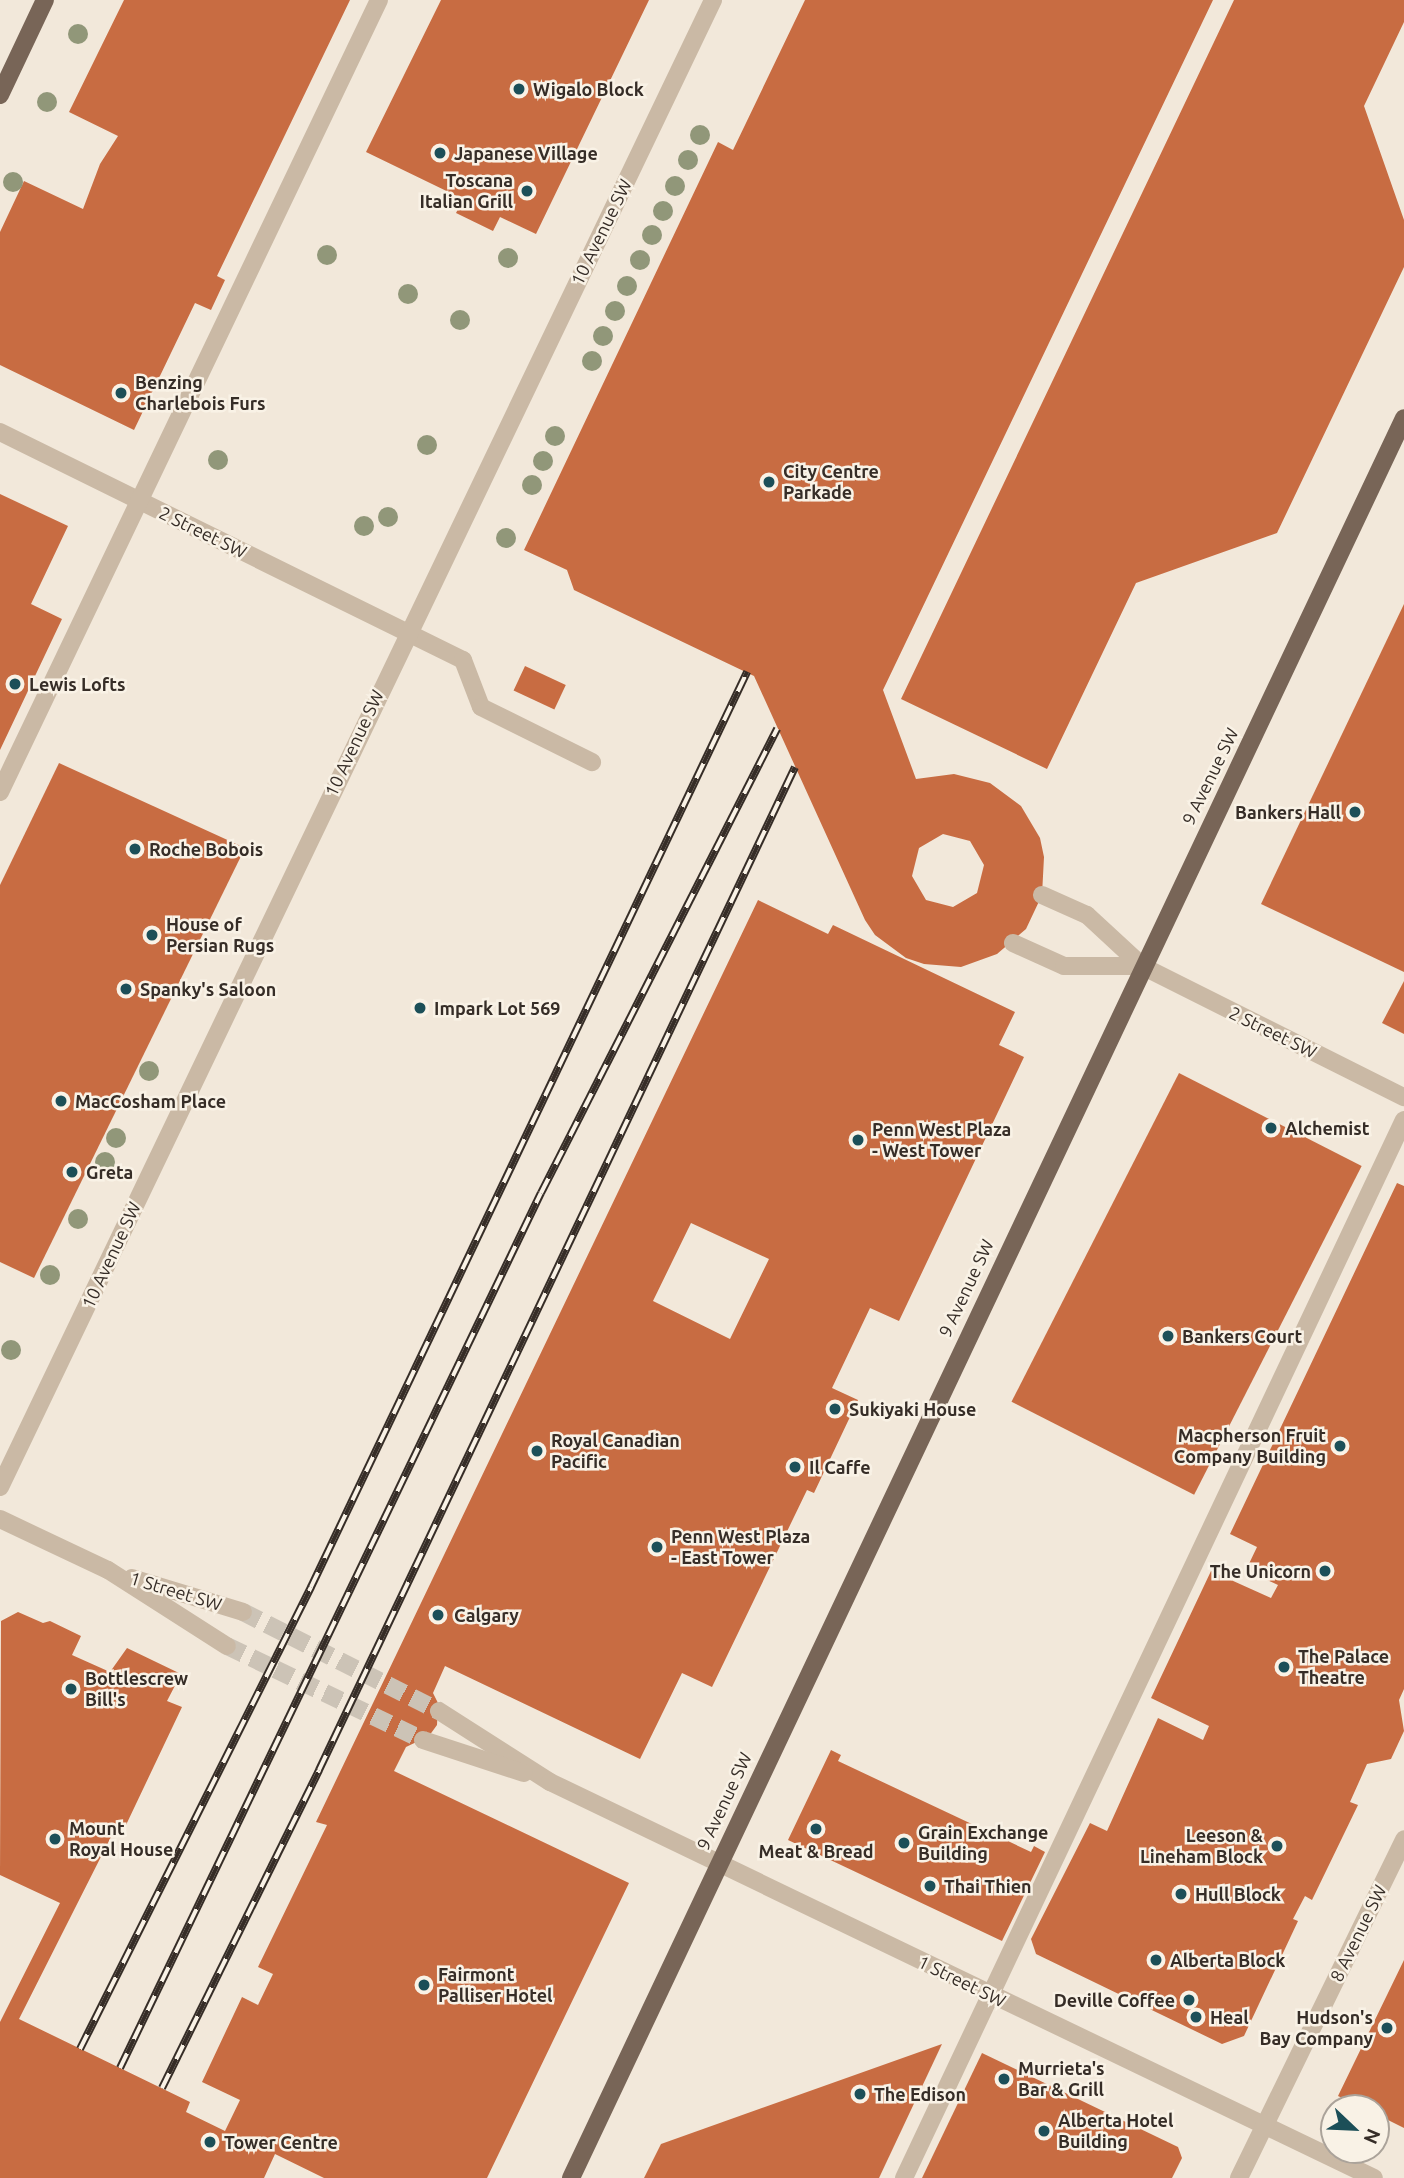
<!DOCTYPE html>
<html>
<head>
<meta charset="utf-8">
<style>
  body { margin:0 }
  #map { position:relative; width:1404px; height:2178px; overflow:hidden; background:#f2e8da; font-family:Ubuntu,sans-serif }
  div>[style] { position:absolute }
  .building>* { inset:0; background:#c86c42; transform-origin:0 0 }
  .minor-tunnel>* { height:18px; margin-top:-9px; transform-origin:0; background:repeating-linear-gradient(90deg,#ccc3b6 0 18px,transparent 0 27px) }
  .minor>* { height:18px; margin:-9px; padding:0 9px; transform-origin:9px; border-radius:9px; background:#cab9a5 }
  .major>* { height:18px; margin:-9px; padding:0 9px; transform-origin:9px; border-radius:9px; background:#786557 }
  .rail>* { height:8px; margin-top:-4px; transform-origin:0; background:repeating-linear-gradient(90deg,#f9f2e6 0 16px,#362d27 0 32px); box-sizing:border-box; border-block:2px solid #362d27 }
  .trees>* { width:20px; height:20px; margin:-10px; border-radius:50%; background:#919779 }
  .dots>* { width:19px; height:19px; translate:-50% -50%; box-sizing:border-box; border:4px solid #f9f2e6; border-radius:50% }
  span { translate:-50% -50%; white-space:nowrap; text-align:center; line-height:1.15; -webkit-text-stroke:5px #f9f2e6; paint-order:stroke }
  .poi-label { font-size:18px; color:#362d27; font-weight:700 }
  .left { translate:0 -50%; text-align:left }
  .right { translate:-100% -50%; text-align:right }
  .street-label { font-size:18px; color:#362d27 }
  .north { position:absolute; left:1320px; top:2094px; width:70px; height:70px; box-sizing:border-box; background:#f9f2e6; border:2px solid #aba39a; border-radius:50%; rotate:113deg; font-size:19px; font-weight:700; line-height:28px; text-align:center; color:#362d27 }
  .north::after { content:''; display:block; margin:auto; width:24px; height:32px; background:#1c4f58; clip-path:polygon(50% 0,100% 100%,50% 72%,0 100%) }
</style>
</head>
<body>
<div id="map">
  <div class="building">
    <div style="clip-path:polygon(124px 0,350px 0,217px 276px,225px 280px,211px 310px,195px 303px,134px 430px,0 365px,0 232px,24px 181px,83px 209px,100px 164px,118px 136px,69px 112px)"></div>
    <div style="clip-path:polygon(441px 0,649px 0,536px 234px,500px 217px,493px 231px,456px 213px,463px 199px,366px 152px)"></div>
    <div style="clip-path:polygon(evenodd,805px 0,1213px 0,883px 690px,916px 779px,954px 774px,990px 783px,1021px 806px,1040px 838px,1044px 857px,1042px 895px,1026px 929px,997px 954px,961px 967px,924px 964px,906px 958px,875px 935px,865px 920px,754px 676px,574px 590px,567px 570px,524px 550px,718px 142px,733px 150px,805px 0,943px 834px,970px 841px,984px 865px,977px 893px,953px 907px,926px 900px,912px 876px,919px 848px,943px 834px)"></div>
    <div style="clip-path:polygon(1234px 0,1404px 0,1404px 22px,1364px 106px,1404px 220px,1404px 267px,1277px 533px,1136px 583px,1047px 769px,901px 699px)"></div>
    <div style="clip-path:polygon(0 494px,68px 526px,31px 604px,62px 619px,0 750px)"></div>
    <div style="clip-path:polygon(1404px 604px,1404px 972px,1261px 904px)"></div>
    <div style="left:525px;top:666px;width:45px;height:27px;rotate:25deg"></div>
    <div style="clip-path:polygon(59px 763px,245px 848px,34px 1278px,0 1262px,0 885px)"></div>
    <div style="clip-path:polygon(evenodd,758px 900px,828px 934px,833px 925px,1015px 1012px,999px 1045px,1024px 1057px,899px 1321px,870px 1308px,832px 1388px,858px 1400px,814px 1493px,807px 1490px,712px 1687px,682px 1673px,640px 1759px,445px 1666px,433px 1693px,438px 1703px,437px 1725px,429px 1736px,406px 1747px,394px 1771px,629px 1883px,487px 2178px,324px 2178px,275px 2154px,264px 2178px,0 2178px,0 2022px,60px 1903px,0 1875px,1px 1621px,18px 1612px,43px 1623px,50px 1621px,81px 1636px,72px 1655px,110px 1672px,127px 1648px,181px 1674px,167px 1701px,182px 1707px,126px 1825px,119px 1821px,19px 2019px,190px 2102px,186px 2112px,225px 2131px,240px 2100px,202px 2082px,242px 1997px,258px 2005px,273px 1974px,258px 1967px,327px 1825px,316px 1822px,758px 900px,691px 1223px,769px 1259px,730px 1339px,653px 1301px,691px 1223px)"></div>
    <div style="clip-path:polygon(1404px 981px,1404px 1034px,1382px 1023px)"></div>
    <div style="left:1179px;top:1073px;width:205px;height:369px;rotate:27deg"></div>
    <div style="clip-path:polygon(1397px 1183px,1404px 1186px,1404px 1689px,1399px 1700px,1404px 1731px,1391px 1759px,1367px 1764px,1350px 1802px,1358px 1805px,1312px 1900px,1305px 1896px,1293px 1919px,1298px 1921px,1244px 2036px,1222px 2044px,1036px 1954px,1031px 1939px,1090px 1823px,1107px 1831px,1158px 1718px,1203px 1740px,1209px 1726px,1151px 1698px,1211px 1571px,1271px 1598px,1278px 1585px,1246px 1570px,1257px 1547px,1230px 1534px)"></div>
    <div style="clip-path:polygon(831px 1750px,841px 1755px,838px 1761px,1031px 1852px,1034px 1846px,1045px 1852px,1002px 1941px,788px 1840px)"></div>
    <div style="clip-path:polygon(1404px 1960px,1404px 2128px,1376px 2114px,1376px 2108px,1363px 2108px,1338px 2096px)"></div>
    <div style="clip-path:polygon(942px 2044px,879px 2178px,644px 2178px,661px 2144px)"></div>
    <div style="clip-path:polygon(982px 2053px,1178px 2147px,1182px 2158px,1172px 2178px,922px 2178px)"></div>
  </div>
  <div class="minor-tunnel">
    <div style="left:243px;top:1612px;width:220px;rotate:26.8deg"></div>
    <div style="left:227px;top:1646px;width:217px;rotate:25.6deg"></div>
  </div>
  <div class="minor">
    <div style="left:0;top:432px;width:516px;rotate:26.22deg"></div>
    <div style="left:463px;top:660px;width:50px;rotate:69deg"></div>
    <div style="left:481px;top:707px;width:124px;rotate:26.4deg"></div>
    <div style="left:0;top:792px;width:878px;rotate:-64.43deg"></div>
    <div style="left:1042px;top:895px;width:49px;rotate:24deg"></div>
    <div style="left:1087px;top:915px;width:75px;rotate:42.8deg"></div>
    <div style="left:1142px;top:966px;width:293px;rotate:26.6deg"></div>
    <div style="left:1013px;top:943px;width:56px;rotate:24.3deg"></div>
    <div style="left:1064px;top:966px;width:78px"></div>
    <div style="left:0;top:1487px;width:1649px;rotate:-64.38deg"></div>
    <div style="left:0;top:1519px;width:119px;rotate:25.3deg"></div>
    <div style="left:108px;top:1570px;width:141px;rotate:32.6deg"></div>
    <div style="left:132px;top:1578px;width:116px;rotate:17deg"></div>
    <div style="left:439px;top:1711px;width:132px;rotate:32.6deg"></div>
    <div style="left:550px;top:1782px;width:914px;rotate:25.67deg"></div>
    <div style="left:423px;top:1740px;width:106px;rotate:18.1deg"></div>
    <div style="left:904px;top:2178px;width:1170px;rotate:-64.71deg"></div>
    <div style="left:1239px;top:2178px;width:377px;rotate:-64deg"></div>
  </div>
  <div class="major">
    <div style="left:0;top:95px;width:105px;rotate:-64.7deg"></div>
    <div style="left:571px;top:2178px;width:1947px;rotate:-64.67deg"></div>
  </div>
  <div class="rail">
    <div style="left:80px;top:2049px;width:517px;rotate:-63.43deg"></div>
    <div style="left:311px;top:1587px;width:1014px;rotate:-64.52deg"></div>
    <div style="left:120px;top:2068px;width:971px;rotate:-64.31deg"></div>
    <div style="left:541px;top:1193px;width:521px;rotate:-63.04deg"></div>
    <div style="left:162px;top:2088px;width:355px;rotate:-63.7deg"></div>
    <div style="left:319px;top:1770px;width:1110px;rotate:-64.61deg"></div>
  </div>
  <div class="trees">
    <div style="left:78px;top:34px"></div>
    <div style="left:47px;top:102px"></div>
    <div style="left:700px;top:135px"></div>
    <div style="left:688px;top:160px"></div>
    <div style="left:13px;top:182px"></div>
    <div style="left:675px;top:186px"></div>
    <div style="left:663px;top:211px"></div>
    <div style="left:652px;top:235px"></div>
    <div style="left:327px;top:255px"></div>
    <div style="left:508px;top:258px"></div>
    <div style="left:640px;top:260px"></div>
    <div style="left:627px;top:286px"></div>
    <div style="left:408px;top:294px"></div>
    <div style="left:615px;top:311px"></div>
    <div style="left:460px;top:320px"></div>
    <div style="left:603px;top:336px"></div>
    <div style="left:592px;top:361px"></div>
    <div style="left:555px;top:436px"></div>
    <div style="left:427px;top:445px"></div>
    <div style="left:218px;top:460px"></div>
    <div style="left:543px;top:461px"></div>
    <div style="left:532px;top:485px"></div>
    <div style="left:388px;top:517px"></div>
    <div style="left:364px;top:526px"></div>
    <div style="left:506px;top:538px"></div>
    <div style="left:149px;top:1071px"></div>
    <div style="left:116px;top:1138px"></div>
    <div style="left:105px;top:1162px"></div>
    <div style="left:78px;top:1219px"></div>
    <div style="left:50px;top:1275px"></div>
    <div style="left:11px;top:1350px"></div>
  </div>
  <div class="dots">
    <div style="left:519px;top:89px;background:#1c4f58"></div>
    <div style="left:440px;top:153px;background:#1c4f58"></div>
    <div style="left:527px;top:191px;background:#1c4f58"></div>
    <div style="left:121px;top:393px;background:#1c4f58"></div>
    <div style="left:769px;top:482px;background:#1c4f58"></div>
    <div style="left:15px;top:684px;background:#1c4f58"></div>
    <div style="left:1355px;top:812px;background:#1c4f58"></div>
    <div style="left:135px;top:849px;background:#1c4f58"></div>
    <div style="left:152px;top:935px;background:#1c4f58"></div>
    <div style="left:126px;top:989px;background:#1c4f58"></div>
    <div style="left:420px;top:1008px;background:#1c4f58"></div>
    <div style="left:61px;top:1101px;background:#1c4f58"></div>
    <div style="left:1271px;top:1128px;background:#1c4f58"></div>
    <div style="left:858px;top:1140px;background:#1c4f58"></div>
    <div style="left:72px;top:1172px;background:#1c4f58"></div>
    <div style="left:1168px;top:1336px;background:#1c4f58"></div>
    <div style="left:835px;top:1409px;background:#1c4f58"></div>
    <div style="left:1340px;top:1446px;background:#1c4f58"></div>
    <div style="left:537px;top:1451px;background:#1c4f58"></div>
    <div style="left:795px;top:1467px;background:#1c4f58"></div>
    <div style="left:657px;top:1547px;background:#1c4f58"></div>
    <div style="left:1325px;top:1571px;background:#1c4f58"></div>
    <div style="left:438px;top:1615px;background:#1c4f58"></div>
    <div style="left:1284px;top:1667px;background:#1c4f58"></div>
    <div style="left:71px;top:1689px;background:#1c4f58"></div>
    <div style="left:816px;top:1829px;background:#1c4f58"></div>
    <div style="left:55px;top:1839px;background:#1c4f58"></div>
    <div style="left:904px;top:1843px;background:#1c4f58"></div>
    <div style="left:1277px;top:1846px;background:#1c4f58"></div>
    <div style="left:930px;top:1886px;background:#1c4f58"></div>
    <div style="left:1181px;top:1894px;background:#1c4f58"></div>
    <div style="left:1156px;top:1960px;background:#1c4f58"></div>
    <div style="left:424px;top:1985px;background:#1c4f58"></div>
    <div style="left:1189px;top:2000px;background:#1c4f58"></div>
    <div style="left:1196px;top:2017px;background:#1c4f58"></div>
    <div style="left:1387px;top:2028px;background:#1c4f58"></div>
    <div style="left:1004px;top:2079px;background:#1c4f58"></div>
    <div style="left:860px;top:2094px;background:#1c4f58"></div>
    <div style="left:1044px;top:2131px;background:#1c4f58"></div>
    <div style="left:210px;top:2142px;background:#1c4f58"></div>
  </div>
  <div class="poi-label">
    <span class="left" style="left:533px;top:89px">Wigalo Block</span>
    <span class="left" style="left:454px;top:153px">Japanese Village</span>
    <span class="right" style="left:513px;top:191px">Toscana<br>Italian Grill</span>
    <span class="left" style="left:135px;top:393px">Benzing<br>Charlebois Furs</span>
    <span class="left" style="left:783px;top:482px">City Centre<br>Parkade</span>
    <span class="left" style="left:29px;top:684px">Lewis Lofts</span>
    <span class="right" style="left:1341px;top:812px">Bankers Hall</span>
    <span class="left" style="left:149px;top:849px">Roche Bobois</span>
    <span class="left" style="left:166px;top:935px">House of<br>Persian Rugs</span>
    <span class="left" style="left:140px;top:989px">Spanky's Saloon</span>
    <span class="left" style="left:434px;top:1008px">Impark Lot 569</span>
    <span class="left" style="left:75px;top:1101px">MacCosham Place</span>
    <span class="left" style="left:1285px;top:1128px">Alchemist</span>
    <span class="left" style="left:872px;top:1140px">Penn West Plaza<br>- West Tower</span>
    <span class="left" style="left:86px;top:1172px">Greta</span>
    <span class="left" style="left:1182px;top:1336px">Bankers Court</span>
    <span class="left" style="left:849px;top:1409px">Sukiyaki House</span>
    <span class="right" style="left:1326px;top:1446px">Macpherson Fruit<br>Company Building</span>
    <span class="left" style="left:551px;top:1451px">Royal Canadian<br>Pacific</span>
    <span class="left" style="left:809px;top:1467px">Il Caffe</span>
    <span class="left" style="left:671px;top:1547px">Penn West Plaza<br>- East Tower</span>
    <span class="right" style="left:1311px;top:1571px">The Unicorn</span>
    <span class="left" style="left:454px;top:1615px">Calgary</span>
    <span class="left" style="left:1298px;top:1667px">The Palace<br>Theatre</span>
    <span class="left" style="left:85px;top:1689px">Bottlescrew<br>Bill's</span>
    <span class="left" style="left:69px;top:1839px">Mount<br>Royal House</span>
    <span class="left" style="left:918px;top:1843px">Grain Exchange<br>Building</span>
    <span class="right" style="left:1263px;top:1846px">Leeson &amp;<br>Lineham Block</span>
    <span style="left:816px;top:1851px">Meat &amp; Bread</span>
    <span class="left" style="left:944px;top:1886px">Thai Thien</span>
    <span class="left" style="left:1195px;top:1894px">Hull Block</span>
    <span class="left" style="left:1170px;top:1960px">Alberta Block</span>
    <span class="left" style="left:438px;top:1985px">Fairmont<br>Palliser Hotel</span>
    <span class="right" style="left:1175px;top:2000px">Deville Coffee</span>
    <span class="left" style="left:1210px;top:2017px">Heal</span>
    <span class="right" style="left:1373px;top:2028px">Hudson's<br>Bay Company</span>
    <span class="left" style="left:1018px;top:2079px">Murrieta's<br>Bar &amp; Grill</span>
    <span class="left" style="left:874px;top:2094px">The Edison</span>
    <span class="left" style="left:1058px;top:2131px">Alberta Hotel<br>Building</span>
    <span class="left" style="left:224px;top:2142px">Tower Centre</span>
  </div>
  <div class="street-label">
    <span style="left:601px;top:232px;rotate:-64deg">10 Avenue SW</span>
    <span style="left:203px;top:532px;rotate:26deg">2 Street SW</span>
    <span style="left:354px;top:743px;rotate:-65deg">10 Avenue SW</span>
    <span style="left:1210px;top:776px;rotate:-64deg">9 Avenue SW</span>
    <span style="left:1273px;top:1032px;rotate:26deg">2 Street SW</span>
    <span style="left:111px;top:1255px;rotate:-65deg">10 Avenue SW</span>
    <span style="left:966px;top:1288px;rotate:-65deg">9 Avenue SW</span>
    <span style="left:176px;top:1591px;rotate:17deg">1 Street SW</span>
    <span style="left:724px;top:1801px;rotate:-65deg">9 Avenue SW</span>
    <span style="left:1358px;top:1933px;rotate:-64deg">8 Avenue SW</span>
    <span style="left:962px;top:1981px;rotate:26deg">1 Street SW</span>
  </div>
  <div class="north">N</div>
</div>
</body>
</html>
